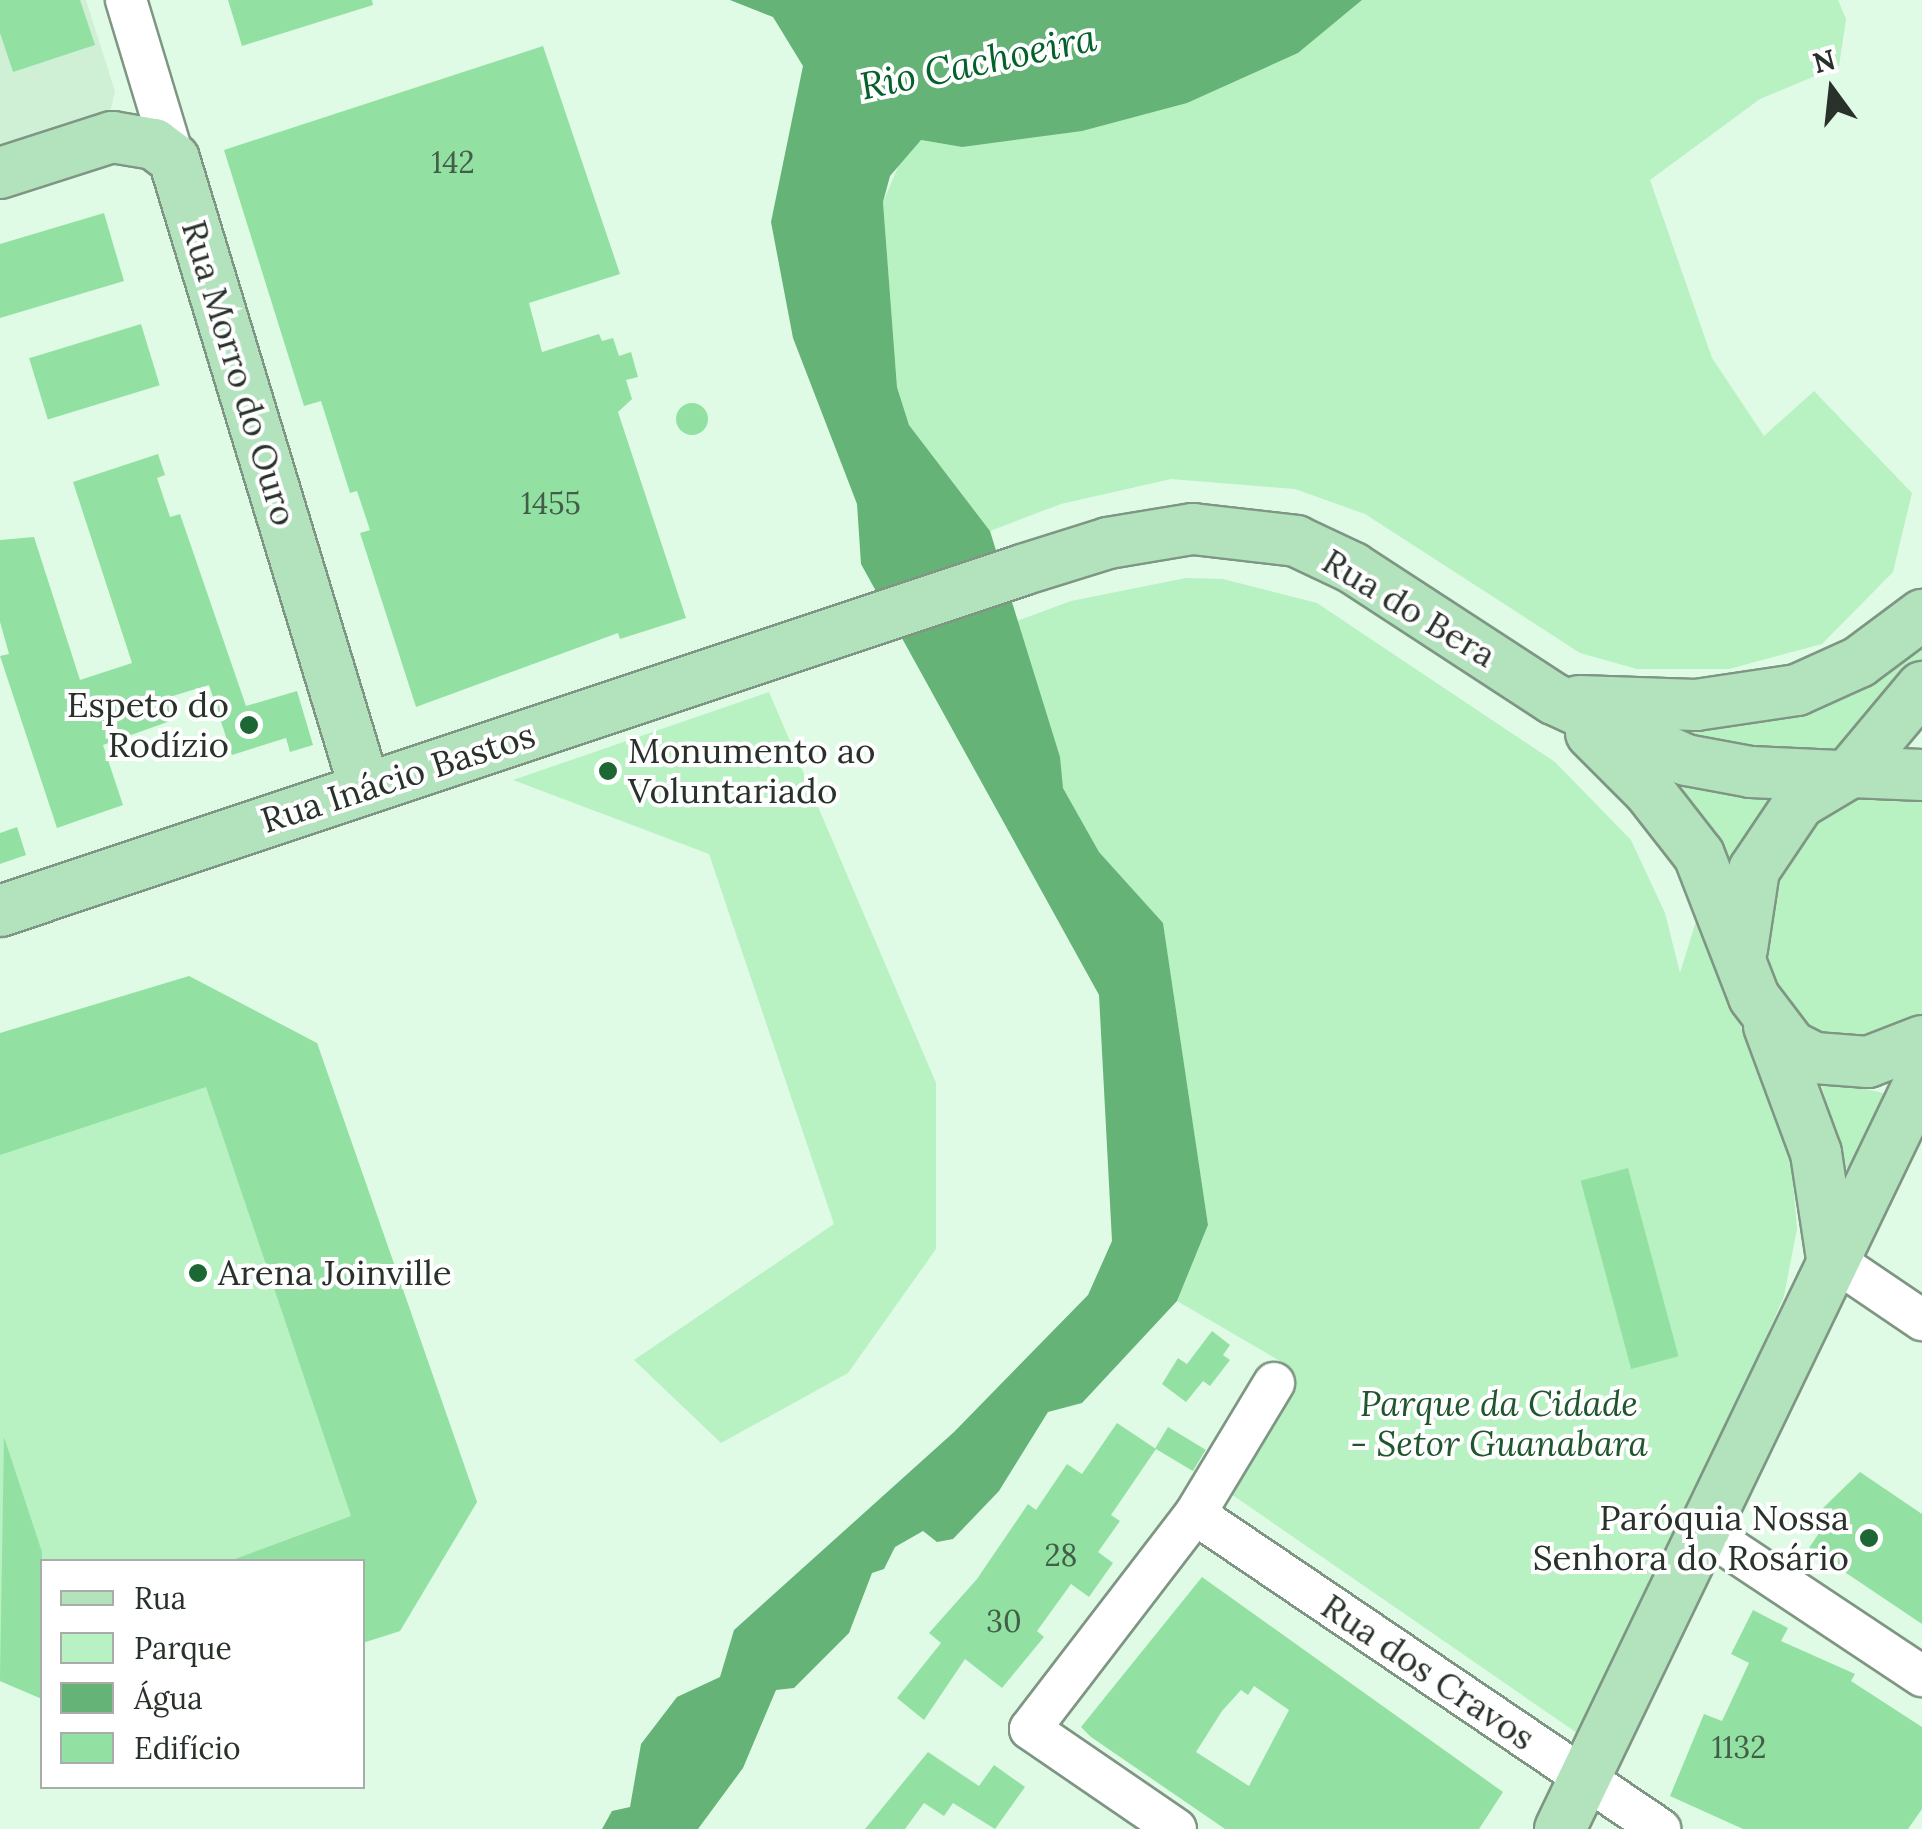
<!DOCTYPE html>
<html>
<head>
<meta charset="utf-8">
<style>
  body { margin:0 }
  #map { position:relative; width:1922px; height:1829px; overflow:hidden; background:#e0fbe5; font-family:Lora,serif }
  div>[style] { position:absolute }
  .built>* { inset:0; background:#d0f0d5 }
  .green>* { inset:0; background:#b8f1c2 }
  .water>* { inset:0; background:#65b377 }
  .building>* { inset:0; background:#92e1a3; transform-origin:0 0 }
  .round { border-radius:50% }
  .roads { filter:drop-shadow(2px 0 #7e9683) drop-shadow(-2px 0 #7e9683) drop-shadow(0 2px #7e9683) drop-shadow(0 -2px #7e9683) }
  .minor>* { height:40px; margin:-20px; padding:0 20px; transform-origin:20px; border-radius:20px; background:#fff }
  .major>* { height:50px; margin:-25px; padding:0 25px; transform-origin:25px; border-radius:25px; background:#b2e3bd }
  .dots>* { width:28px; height:28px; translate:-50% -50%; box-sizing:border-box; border:5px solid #fff; border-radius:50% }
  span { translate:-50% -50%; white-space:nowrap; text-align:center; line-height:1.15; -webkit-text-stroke:8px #fff; paint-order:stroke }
  .number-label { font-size:30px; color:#425e48 }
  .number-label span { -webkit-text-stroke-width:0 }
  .street-label { font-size:35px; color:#28322a }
  .poi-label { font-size:35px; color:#28322a }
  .right { translate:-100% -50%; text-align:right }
  .left { translate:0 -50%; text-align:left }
  .park-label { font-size:35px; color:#1f562e; font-style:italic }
  .water-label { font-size:38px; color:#05612b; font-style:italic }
  .legend { position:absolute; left:40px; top:1559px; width:325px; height:230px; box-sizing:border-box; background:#fff; border:2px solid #a9adaa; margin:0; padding:12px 18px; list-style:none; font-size:30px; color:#28322a }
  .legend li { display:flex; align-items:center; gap:20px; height:50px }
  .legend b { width:50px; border:2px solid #a9adaa }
  .north { position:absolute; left:1782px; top:40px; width:100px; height:100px; -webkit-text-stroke:8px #fff; paint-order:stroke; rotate:345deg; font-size:28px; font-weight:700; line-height:40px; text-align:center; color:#28322a }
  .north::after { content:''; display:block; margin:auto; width:35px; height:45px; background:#28322a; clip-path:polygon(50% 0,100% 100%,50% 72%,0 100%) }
</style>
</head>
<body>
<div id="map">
  <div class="built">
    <div style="clip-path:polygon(0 0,86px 0,115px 91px,109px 118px,0 153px)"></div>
  </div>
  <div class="green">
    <div style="clip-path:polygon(1362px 0,1838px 0,1846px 19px,1839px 66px,1760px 99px,1650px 180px,1712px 358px,1764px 436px,1814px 391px,1912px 493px,1893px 572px,1822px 644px,1729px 669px,1637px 669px,1580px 653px,1365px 514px,1295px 489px,1171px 479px,1061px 504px,990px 531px,909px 425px,897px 386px,883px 202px,904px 153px,921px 140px,962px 147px,1298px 53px)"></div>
    <div style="clip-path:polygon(1186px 578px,1223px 579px,1317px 603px,1555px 762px,1631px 840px,1665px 913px,1680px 973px,1700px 908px,1729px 1002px,1788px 1123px,1797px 1229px,1784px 1296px,1590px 1742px,1231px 1494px,1292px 1368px,1177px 1301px,1208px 1225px,1163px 924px,1099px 852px,1063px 788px,1017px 621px,1071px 601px)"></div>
    <div style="clip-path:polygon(1922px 640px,1922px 667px,1849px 746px,1815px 758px,1639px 728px)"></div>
    <div style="clip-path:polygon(769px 692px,936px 1083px,936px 1249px,848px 1373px,721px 1443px,634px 1360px,834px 1224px,709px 854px,513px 780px)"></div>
    <div style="clip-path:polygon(1686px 777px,1796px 791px,1733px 889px,1664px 785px)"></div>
    <div style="clip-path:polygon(1848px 790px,1922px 794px,1922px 1027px,1899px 1040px,1815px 1034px,1778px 1003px,1757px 960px,1776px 847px)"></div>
    <div style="clip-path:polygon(0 1033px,317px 1043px,477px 1502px,400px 1631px,363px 1643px,362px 1562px,42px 1562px,42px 1699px,0 1681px)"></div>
    <div style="clip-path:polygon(1819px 1078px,1887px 1094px,1851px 1182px,1828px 1107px)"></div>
  </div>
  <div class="water">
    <div style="clip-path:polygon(730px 0,1362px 0,1298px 53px,1187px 103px,1082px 131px,962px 147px,921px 140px,890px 176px,883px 202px,897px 387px,909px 425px,990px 531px,1060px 757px,1063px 788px,1099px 852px,1163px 923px,1208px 1225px,1177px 1301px,1082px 1403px,1048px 1412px,999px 1491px,953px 1539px,937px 1542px,923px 1531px,895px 1547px,884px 1569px,872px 1573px,849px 1633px,794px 1688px,776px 1690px,743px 1768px,698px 1829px,602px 1829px,612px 1811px,630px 1807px,641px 1744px,677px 1697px,720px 1677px,734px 1630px,954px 1432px,1088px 1295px,1112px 1241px,1099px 995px,861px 564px,857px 504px,793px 338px,771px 222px,803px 66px,773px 17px)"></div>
  </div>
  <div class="building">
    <div style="clip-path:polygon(0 0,80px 0,95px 45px,13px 72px,0 33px)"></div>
    <div style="clip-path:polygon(228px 0,372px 0,373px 5px,242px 46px)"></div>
    <div style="clip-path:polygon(543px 46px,620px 274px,529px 303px,542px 352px,599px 334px,602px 341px,613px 338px,619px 356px,631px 352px,638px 377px,626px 380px,632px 399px,618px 412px,686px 618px,620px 639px,618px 633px,416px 707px,360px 533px,370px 530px,357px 491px,350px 493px,321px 401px,304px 406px,224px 150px)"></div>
    <div style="clip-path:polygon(104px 213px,124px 281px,0 318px,0 244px)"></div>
    <div style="left:141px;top:324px;width:64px;height:117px;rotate:73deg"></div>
    <div class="round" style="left:676px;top:403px;width:32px;height:32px"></div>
    <div style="clip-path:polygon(158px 454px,165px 475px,157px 478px,170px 517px,180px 514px,246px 706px,297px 691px,313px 745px,290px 752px,286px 738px,232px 755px,209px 685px,166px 698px,173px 720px,103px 745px,123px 805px,57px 828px,0 656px,9px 654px,0 622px,0 540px,34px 537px,80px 680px,132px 663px,73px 482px)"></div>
    <div style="clip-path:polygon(17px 827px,26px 855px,0 864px,0 833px)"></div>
    <div style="clip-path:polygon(189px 976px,317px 1043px,477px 1502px,400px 1631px,362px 1643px,362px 1562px,227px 1562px,351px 1516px,206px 1087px,0 1155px,0 1033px)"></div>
    <div style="left:1628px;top:1168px;width:195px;height:49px;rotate:75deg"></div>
    <div style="clip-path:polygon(1212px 1331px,1230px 1345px,1223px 1355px,1230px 1360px,1210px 1386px,1203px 1381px,1186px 1402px,1162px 1384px,1178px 1358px,1187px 1364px)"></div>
    <div style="clip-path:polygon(1117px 1423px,1156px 1449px,1111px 1515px,1120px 1521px,1098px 1552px,1113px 1563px,1089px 1597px,1071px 1584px,1037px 1631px,1044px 1637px,1002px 1688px,965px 1659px,924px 1720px,897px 1698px,941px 1643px,929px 1633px,977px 1579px,1028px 1504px,1036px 1510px,1067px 1464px,1082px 1474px)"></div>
    <div style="left:1168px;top:1427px;width:44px;height:25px;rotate:31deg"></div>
    <div style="clip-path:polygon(4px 1437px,42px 1552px,42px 1699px,0 1681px)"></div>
    <div style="clip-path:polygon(1860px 1472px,1922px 1514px,1922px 1624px,1809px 1548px,1823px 1527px,1819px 1512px)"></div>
    <div style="clip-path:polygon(evenodd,1202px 1577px,1503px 1792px,1479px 1829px,1225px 1829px,1091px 1737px,1081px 1727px,1202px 1577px,1254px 1686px,1289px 1710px,1249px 1786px,1196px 1752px,1222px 1711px,1241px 1690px,1248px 1695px,1254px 1686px)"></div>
    <div style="clip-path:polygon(1753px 1610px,1788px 1628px,1781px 1641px,1855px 1674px,1851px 1681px,1922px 1727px,1922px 1809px,1908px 1829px,1743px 1829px,1670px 1796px,1704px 1714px,1722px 1721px,1749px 1663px,1731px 1654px)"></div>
    <div style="clip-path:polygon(928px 1752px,979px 1786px,994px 1765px,1025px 1787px,995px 1829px,953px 1803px,944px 1816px,924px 1803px,905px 1829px,865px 1829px)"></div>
  </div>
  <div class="roads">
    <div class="minor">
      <div style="left:126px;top:0;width:166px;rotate:73.2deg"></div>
      <div style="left:1832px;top:1259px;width:109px;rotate:34.1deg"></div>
      <div style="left:1195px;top:1514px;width:562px;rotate:34.11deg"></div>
      <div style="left:1702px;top:1530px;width:264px;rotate:33.6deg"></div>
      <div style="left:1176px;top:1829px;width:177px;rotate:-145.6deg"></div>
      <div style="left:1030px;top:1729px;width:271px;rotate:-52.5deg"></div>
      <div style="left:1195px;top:1514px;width:153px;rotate:-58.9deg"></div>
    </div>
    <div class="major">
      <div style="left:0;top:173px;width:118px;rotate:-17.8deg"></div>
      <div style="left:112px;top:137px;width:43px;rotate:9.5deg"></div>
      <div style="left:154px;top:144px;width:25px;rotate:37deg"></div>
      <div style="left:174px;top:159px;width:658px;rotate:73.13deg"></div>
      <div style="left:1579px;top:701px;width:117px;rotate:2deg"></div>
      <div style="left:1696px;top:705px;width:102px;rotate:-8.4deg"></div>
      <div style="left:1797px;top:690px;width:68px;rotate:-24.3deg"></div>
      <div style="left:1859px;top:662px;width:79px;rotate:-36.7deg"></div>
      <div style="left:1591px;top:733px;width:82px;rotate:45deg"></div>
      <div style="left:1649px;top:791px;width:81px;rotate:52deg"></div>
      <div style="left:1699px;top:855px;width:152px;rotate:68.8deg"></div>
      <div style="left:1754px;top:997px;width:61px;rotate:52.9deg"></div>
      <div style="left:1791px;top:1046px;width:27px;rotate:27deg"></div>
      <div style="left:1815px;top:1058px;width:53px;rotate:4.3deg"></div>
      <div style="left:1868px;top:1062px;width:58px;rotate:-21.3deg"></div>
      <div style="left:1851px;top:772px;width:111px;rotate:-50.1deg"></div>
      <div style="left:0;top:911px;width:1077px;rotate:-18.45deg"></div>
      <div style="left:1022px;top:570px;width:90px;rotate:-17.4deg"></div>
      <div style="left:1108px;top:543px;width:86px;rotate:-9.4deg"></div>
      <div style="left:1193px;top:529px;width:104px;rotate:6.6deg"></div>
      <div style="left:1296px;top:541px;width:63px;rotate:25.3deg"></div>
      <div style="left:1353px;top:568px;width:240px;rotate:33.1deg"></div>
      <div style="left:1554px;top:699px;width:145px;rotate:24.8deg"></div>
      <div style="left:1686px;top:760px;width:66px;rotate:10.5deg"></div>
      <div style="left:1751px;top:772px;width:88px;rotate:2.6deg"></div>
      <div style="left:1742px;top:949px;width:80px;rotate:-81.4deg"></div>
      <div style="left:1754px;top:870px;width:81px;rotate:-56.1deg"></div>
      <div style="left:1799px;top:803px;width:61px;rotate:-30.8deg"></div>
      <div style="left:1851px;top:772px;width:71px;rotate:2.4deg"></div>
      <div style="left:1769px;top:1026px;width:135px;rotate:69.7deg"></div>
      <div style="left:1816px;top:1153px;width:107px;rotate:81.4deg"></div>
      <div style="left:1560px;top:1829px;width:835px;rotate:-64.29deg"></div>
    </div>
  </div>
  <div class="dots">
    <div style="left:249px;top:725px;background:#1d6734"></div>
    <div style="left:608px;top:771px;background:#1d6734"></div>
    <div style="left:198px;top:1273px;background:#1d6734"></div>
    <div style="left:1869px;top:1538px;background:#1d6734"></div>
  </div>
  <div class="number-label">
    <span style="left:453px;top:162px">142</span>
    <span style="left:551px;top:503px">1455</span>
    <span style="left:1061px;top:1555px">28</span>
    <span style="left:1004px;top:1621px">30</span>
    <span style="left:1739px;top:1747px">1132</span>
  </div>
  <div class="street-label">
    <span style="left:239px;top:373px;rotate:73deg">Rua Morro do Ouro</span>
    <span style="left:1409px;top:608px;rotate:31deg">Rua do Bera</span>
    <span style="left:398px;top:778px;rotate:-18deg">Rua Inácio Bastos</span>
    <span style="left:1428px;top:1672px;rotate:34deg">Rua dos Cravos</span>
  </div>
  <div class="poi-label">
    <span class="right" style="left:229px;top:725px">Espeto do<br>Rodízio</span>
    <span class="left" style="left:628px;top:771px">Monumento ao<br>Voluntariado</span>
    <span class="left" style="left:218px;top:1273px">Arena Joinville</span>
    <span class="right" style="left:1849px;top:1538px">Paróquia Nossa<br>Senhora do Rosário</span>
  </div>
  <div class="park-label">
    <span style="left:1499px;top:1424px">Parque da Cidade<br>- Setor Guanabara</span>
  </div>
  <div class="water-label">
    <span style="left:978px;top:62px;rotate:-12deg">Rio Cachoeira</span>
  </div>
  <ul class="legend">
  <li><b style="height:12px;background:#b2e3bd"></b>Rua</li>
  <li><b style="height:28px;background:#b8f1c2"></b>Parque</li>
  <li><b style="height:28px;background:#65b377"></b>Água</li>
  <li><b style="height:28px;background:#92e1a3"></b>Edifício</li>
  </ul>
  <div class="north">N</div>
</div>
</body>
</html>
